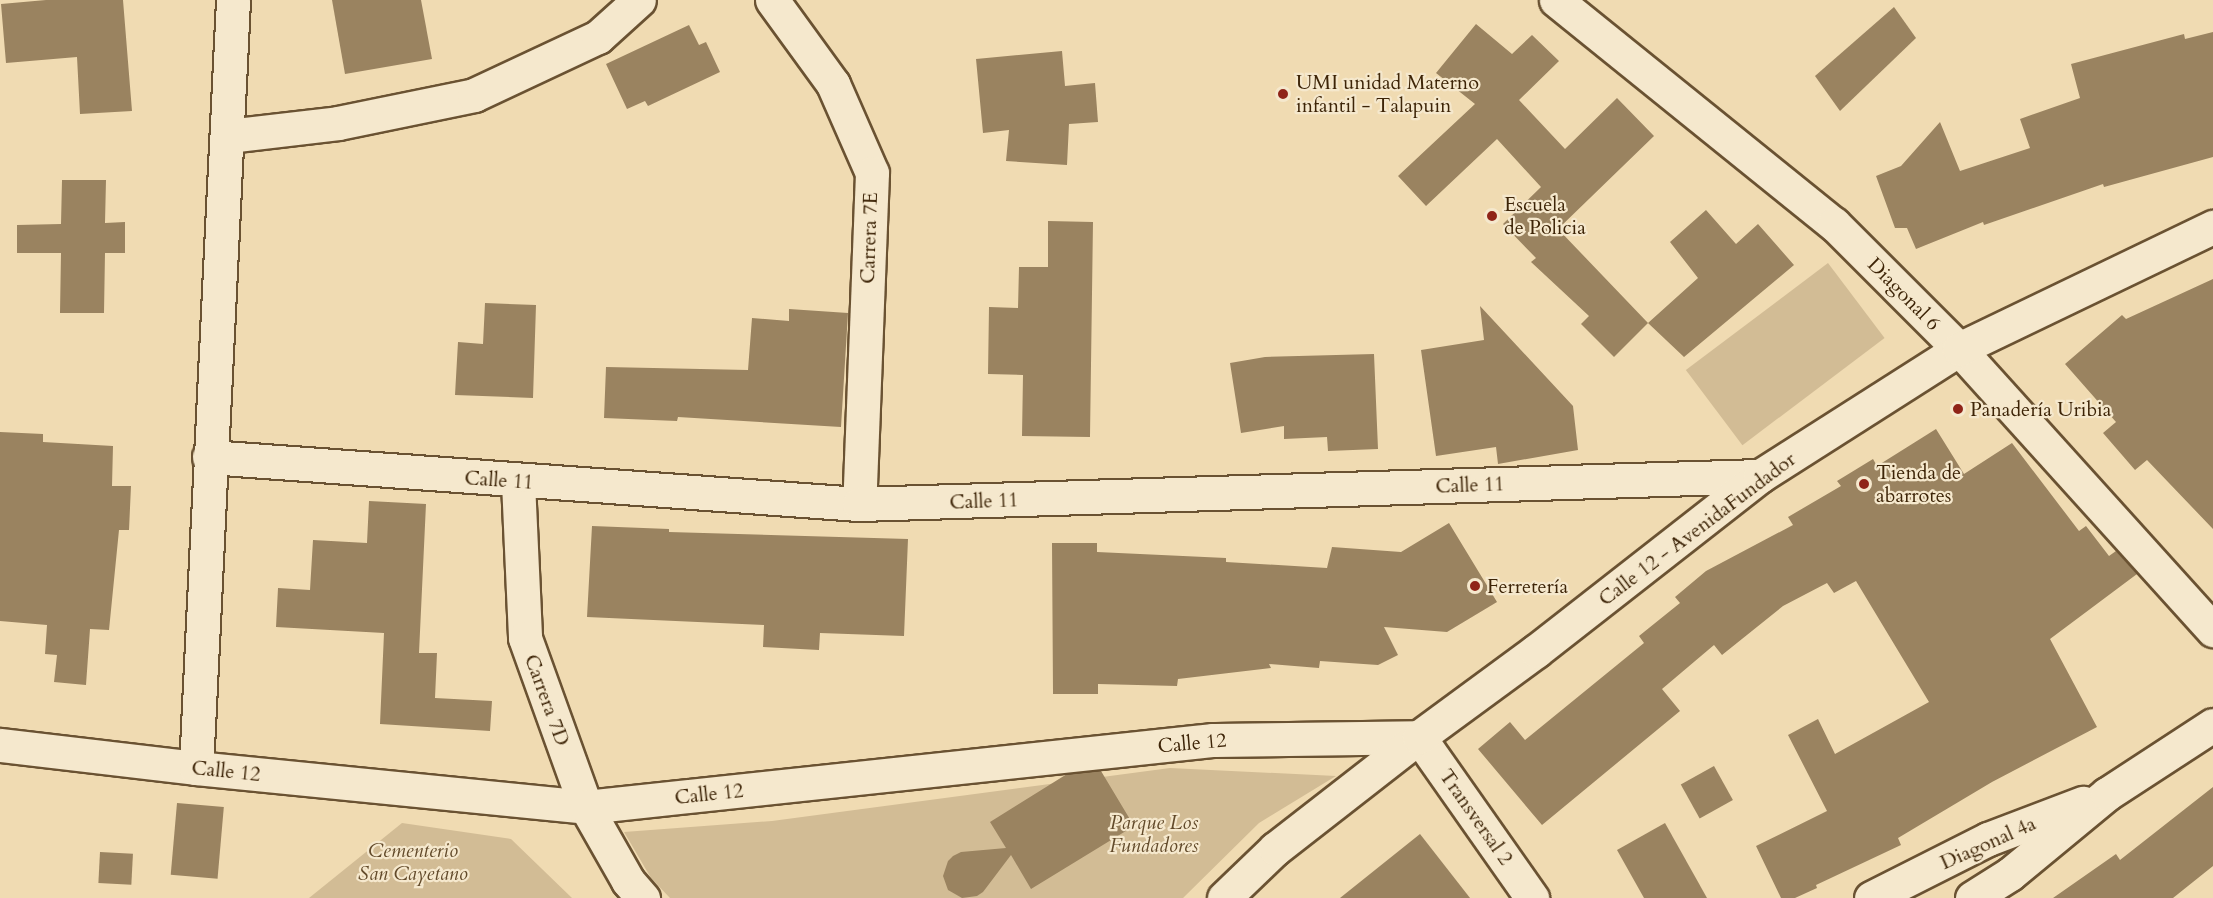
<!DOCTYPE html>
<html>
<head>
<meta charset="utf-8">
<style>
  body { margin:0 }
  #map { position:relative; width:2213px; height:898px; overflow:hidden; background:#f0dbb2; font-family:Cardo,serif }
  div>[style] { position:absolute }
  .green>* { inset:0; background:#d2bc95; transform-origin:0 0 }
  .building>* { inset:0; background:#9a8360; transform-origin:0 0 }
  .roads { filter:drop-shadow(2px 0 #6a5232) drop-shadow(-2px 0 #6a5232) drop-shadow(0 2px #6a5232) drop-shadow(0 -2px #6a5232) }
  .minor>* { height:33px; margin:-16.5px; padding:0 16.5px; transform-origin:16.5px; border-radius:16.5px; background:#f5e8cd }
  .tertiary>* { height:33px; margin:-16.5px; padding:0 16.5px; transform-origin:16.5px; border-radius:16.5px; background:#f5e8cd }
  .dots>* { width:16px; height:16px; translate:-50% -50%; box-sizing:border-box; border:3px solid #f5e8cd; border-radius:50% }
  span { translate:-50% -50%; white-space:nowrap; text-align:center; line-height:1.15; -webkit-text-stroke:4.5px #f5e8cd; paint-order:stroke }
  .poi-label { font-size:20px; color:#3d2407 }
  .left { translate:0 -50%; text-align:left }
  .street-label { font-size:20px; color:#3d2407 }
  .park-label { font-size:20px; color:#624a2a; font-style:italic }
</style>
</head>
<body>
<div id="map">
  <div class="green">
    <div style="left:1828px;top:263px;width:94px;height:178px;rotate:53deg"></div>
    <div style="clip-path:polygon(1170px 768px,1336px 776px,1259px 823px,1183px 898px,670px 898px,651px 878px,624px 832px,772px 821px)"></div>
    <div style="clip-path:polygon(402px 823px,511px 839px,572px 898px,309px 898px)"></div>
  </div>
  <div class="building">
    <div style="clip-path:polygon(46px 0,123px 0,132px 111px,80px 114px,77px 57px,6px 63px,1px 4px)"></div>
    <div style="clip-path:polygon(332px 0,421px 0,432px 59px,345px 74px)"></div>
    <div style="clip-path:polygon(1894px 7px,1916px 38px,1840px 111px,1815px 76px)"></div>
    <div style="clip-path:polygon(1476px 24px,1512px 54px,1532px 35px,1559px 61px,1519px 100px,1565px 149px,1617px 98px,1654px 136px,1558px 229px,1648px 323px,1614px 357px,1581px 324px,1589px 316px,1531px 262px,1536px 258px,1503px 224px,1541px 187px,1497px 139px,1426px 206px,1398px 176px,1475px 104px,1436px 73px)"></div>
    <div style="clip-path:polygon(689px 25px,699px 45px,706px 42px,720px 72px,648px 106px,645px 101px,627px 109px,606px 64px)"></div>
    <div style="clip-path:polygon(2213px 32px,2213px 157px,2104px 187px,2103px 184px,1984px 225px,1983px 222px,1916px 249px,1907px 228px,1895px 228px,1876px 176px,1901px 166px,1940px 122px,1960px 171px,2030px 148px,2020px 119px,2080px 98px,2071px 64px,2184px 34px,2185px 39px)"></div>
    <div style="clip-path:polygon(1062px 51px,1065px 86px,1095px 83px,1098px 122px,1069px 124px,1067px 165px,1006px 161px,1009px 130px,983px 133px,976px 59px)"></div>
    <div style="clip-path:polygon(62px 180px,106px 180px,105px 223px,125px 222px,125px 253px,105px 253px,104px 313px,60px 313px,61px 253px,17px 253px,17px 225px,61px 224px)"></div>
    <div style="clip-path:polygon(1706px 210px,1736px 244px,1758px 224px,1794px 265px,1684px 357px,1648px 323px,1698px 278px,1670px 242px)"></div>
    <div style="clip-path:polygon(1048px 221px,1093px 222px,1090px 437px,1022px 436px,1023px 375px,988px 374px,989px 307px,1018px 308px,1019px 267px,1048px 267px)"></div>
    <div style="clip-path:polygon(2213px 279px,2213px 529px,2147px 460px,2135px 470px,2103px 433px,2116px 422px,2065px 364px,2122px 315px,2126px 319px)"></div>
    <div style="clip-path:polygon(485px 303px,536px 305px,533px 398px,455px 395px,458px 342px,483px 344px)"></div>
    <div style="clip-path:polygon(1480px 306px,1573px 406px,1578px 450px,1498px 464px,1496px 447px,1436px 456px,1421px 350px,1484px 340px)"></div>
    <div style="clip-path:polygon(789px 309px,848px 313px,841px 427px,678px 417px,677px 421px,604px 418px,606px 367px,748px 370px,752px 318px,789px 321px)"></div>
    <div style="clip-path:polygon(1374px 354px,1378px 449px,1328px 451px,1327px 437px,1284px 439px,1284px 426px,1241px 433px,1230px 363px,1265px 357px)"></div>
    <div style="clip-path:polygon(1936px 429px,1964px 474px,2012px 443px,2079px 531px,2086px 526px,2109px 556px,2116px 551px,2137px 574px,2050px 639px,2097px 727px,1992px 782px,1898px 838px,1901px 845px,1816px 885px,1817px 888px,1795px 898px,1781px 898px,1756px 846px,1827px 811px,1788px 735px,1818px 719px,1835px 754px,1929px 702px,1856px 581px,1834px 593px,1827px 583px,1783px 606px,1722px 655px,1714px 645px,1662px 689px,1680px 711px,1542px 825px,1478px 749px,1510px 722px,1525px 740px,1644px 643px,1639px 636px,1680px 603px,1675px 597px,1706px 571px,1793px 525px,1788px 517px,1841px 486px,1837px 481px,1873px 459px,1877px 466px)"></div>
    <div style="clip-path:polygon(0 432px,43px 434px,43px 442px,113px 446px,112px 486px,131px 486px,129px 530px,119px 530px,109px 630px,90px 629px,86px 685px,54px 682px,57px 655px,45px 654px,47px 625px,0 621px)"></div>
    <div style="clip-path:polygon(369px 501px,426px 504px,419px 653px,437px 653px,435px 698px,492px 701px,490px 731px,380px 724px,384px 633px,276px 627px,278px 588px,310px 590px,313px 540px,367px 543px)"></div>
    <div style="clip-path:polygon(1449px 523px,1497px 602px,1447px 632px,1384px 627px,1398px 655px,1378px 665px,1320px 661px,1319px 668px,1269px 664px,1271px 668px,1178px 679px,1177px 686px,1098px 684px,1098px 694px,1053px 694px,1052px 543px,1097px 543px,1097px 552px,1226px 558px,1226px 562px,1327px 568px,1332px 547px,1401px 552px)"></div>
    <div style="clip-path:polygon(592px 526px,669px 529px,669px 532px,908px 539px,904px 636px,820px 633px,819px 650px,763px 647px,764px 625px,587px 617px)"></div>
    <div style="left:1714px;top:766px;width:39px;height:38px;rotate:61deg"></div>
    <div style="clip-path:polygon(1101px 771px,1134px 826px,1031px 889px,1011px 855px,983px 892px,977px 896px,962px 898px,948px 890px,943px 876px,948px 861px,953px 856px,961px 852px,1006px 848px,990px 822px,1067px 774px)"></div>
    <div style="clip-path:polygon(2213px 787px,2213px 866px,2173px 898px,2053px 898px,2116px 854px,2120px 860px)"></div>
    <div style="left:177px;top:803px;width:47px;height:72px;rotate:5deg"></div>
    <div style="clip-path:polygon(1665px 823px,1707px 898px,1644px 898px,1617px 850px)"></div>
    <div style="clip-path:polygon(1420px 834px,1470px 898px,1340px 898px)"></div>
    <div style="left:100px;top:852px;width:33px;height:31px;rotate:3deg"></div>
  </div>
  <div class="roads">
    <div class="minor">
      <div style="left:772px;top:0;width:104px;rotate:54deg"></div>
      <div style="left:833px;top:84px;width:97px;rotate:66.3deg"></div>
      <div style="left:872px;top:173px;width:331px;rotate:92.2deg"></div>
      <div style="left:1556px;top:0;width:357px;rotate:38.9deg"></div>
      <div style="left:1834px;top:224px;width:177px;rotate:45deg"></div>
      <div style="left:1959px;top:349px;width:379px;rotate:47.9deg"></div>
      <div style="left:228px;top:136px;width:111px;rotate:-6.7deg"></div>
      <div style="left:338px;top:123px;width:139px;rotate:-11.6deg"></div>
      <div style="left:474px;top:95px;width:137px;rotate:-25.1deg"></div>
      <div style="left:598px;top:37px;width:55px;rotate:-42.1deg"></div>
      <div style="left:209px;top:457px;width:652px;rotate:4.14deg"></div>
      <div style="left:859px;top:504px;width:901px;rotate:-1.78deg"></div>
      <div style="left:518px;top:482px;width:156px;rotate:87.4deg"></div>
      <div style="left:525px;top:638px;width:180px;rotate:70.2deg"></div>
      <div style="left:586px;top:807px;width:85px;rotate:60.4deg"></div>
      <div style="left:628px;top:881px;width:23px;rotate:49deg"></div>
      <div style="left:0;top:745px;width:197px;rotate:6.7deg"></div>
      <div style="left:196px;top:768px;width:392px;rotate:5.7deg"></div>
      <div style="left:586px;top:807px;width:631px;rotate:-6.1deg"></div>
      <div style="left:1213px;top:740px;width:206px;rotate:-0.8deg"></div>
      <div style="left:1419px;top:737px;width:197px;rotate:54.9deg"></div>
      <div style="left:196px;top:768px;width:769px;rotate:-87.24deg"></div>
      <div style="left:1871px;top:898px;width:131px;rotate:-26.8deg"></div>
      <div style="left:1988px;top:839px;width:102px;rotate:-20.8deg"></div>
      <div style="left:1972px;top:898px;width:45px;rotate:-32.3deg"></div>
      <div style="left:2010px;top:874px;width:126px;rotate:-39.5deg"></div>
      <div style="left:2107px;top:794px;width:126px;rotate:-33.1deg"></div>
    </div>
    <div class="tertiary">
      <div style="left:1224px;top:898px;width:71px;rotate:-43.9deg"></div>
      <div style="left:1275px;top:849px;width:182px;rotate:-37.9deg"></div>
      <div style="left:1419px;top:737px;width:145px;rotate:-36.3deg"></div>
      <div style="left:1536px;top:651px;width:284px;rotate:-38deg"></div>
      <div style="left:1760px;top:476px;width:236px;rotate:-32.5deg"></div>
      <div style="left:1959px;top:349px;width:282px;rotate:-25.7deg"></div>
    </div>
  </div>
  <div class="dots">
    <div style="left:1283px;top:94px;background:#8f2418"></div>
    <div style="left:1492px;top:216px;background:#8f2418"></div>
    <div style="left:1958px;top:409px;background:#8f2418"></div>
    <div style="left:1864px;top:484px;background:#8f2418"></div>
    <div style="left:1475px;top:586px;background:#8f2418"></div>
  </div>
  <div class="poi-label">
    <span class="left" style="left:1296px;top:94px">UMI unidad Materno<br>infantil - Talapuin</span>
    <span class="left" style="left:1504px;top:216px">Escuela<br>de Policia</span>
    <span class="left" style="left:1970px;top:409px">Panadería Uribia</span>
    <span class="left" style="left:1876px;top:484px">Tienda de<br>abarrotes</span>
    <span class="left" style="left:1487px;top:586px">Ferretería</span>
  </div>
  <div class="street-label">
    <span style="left:869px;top:238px;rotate:-88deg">Carrera 7E</span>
    <span style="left:1904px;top:294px;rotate:45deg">Diagonal 6</span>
    <span style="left:499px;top:480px;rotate:4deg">Calle 11</span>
    <span style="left:1470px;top:485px;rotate:-2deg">Calle 11</span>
    <span style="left:984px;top:501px;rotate:-2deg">Calle 11</span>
    <span style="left:1697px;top:529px;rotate:-37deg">Calle 12 - AvenidaFundador</span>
    <span style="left:547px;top:700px;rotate:70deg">Carrera 7D</span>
    <span style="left:1192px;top:743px;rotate:-5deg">Calle 12</span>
    <span style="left:226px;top:771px;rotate:6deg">Calle 12</span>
    <span style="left:709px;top:794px;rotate:-6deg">Calle 12</span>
    <span style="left:1476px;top:817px;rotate:55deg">Transversal 2</span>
    <span style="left:1988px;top:843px;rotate:-24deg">Diagonal 4a</span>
  </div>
  <div class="park-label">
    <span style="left:1154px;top:834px">Parque Los<br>Fundadores</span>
    <span style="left:413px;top:862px">Cementerio<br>San Cayetano</span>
  </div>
</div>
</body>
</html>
